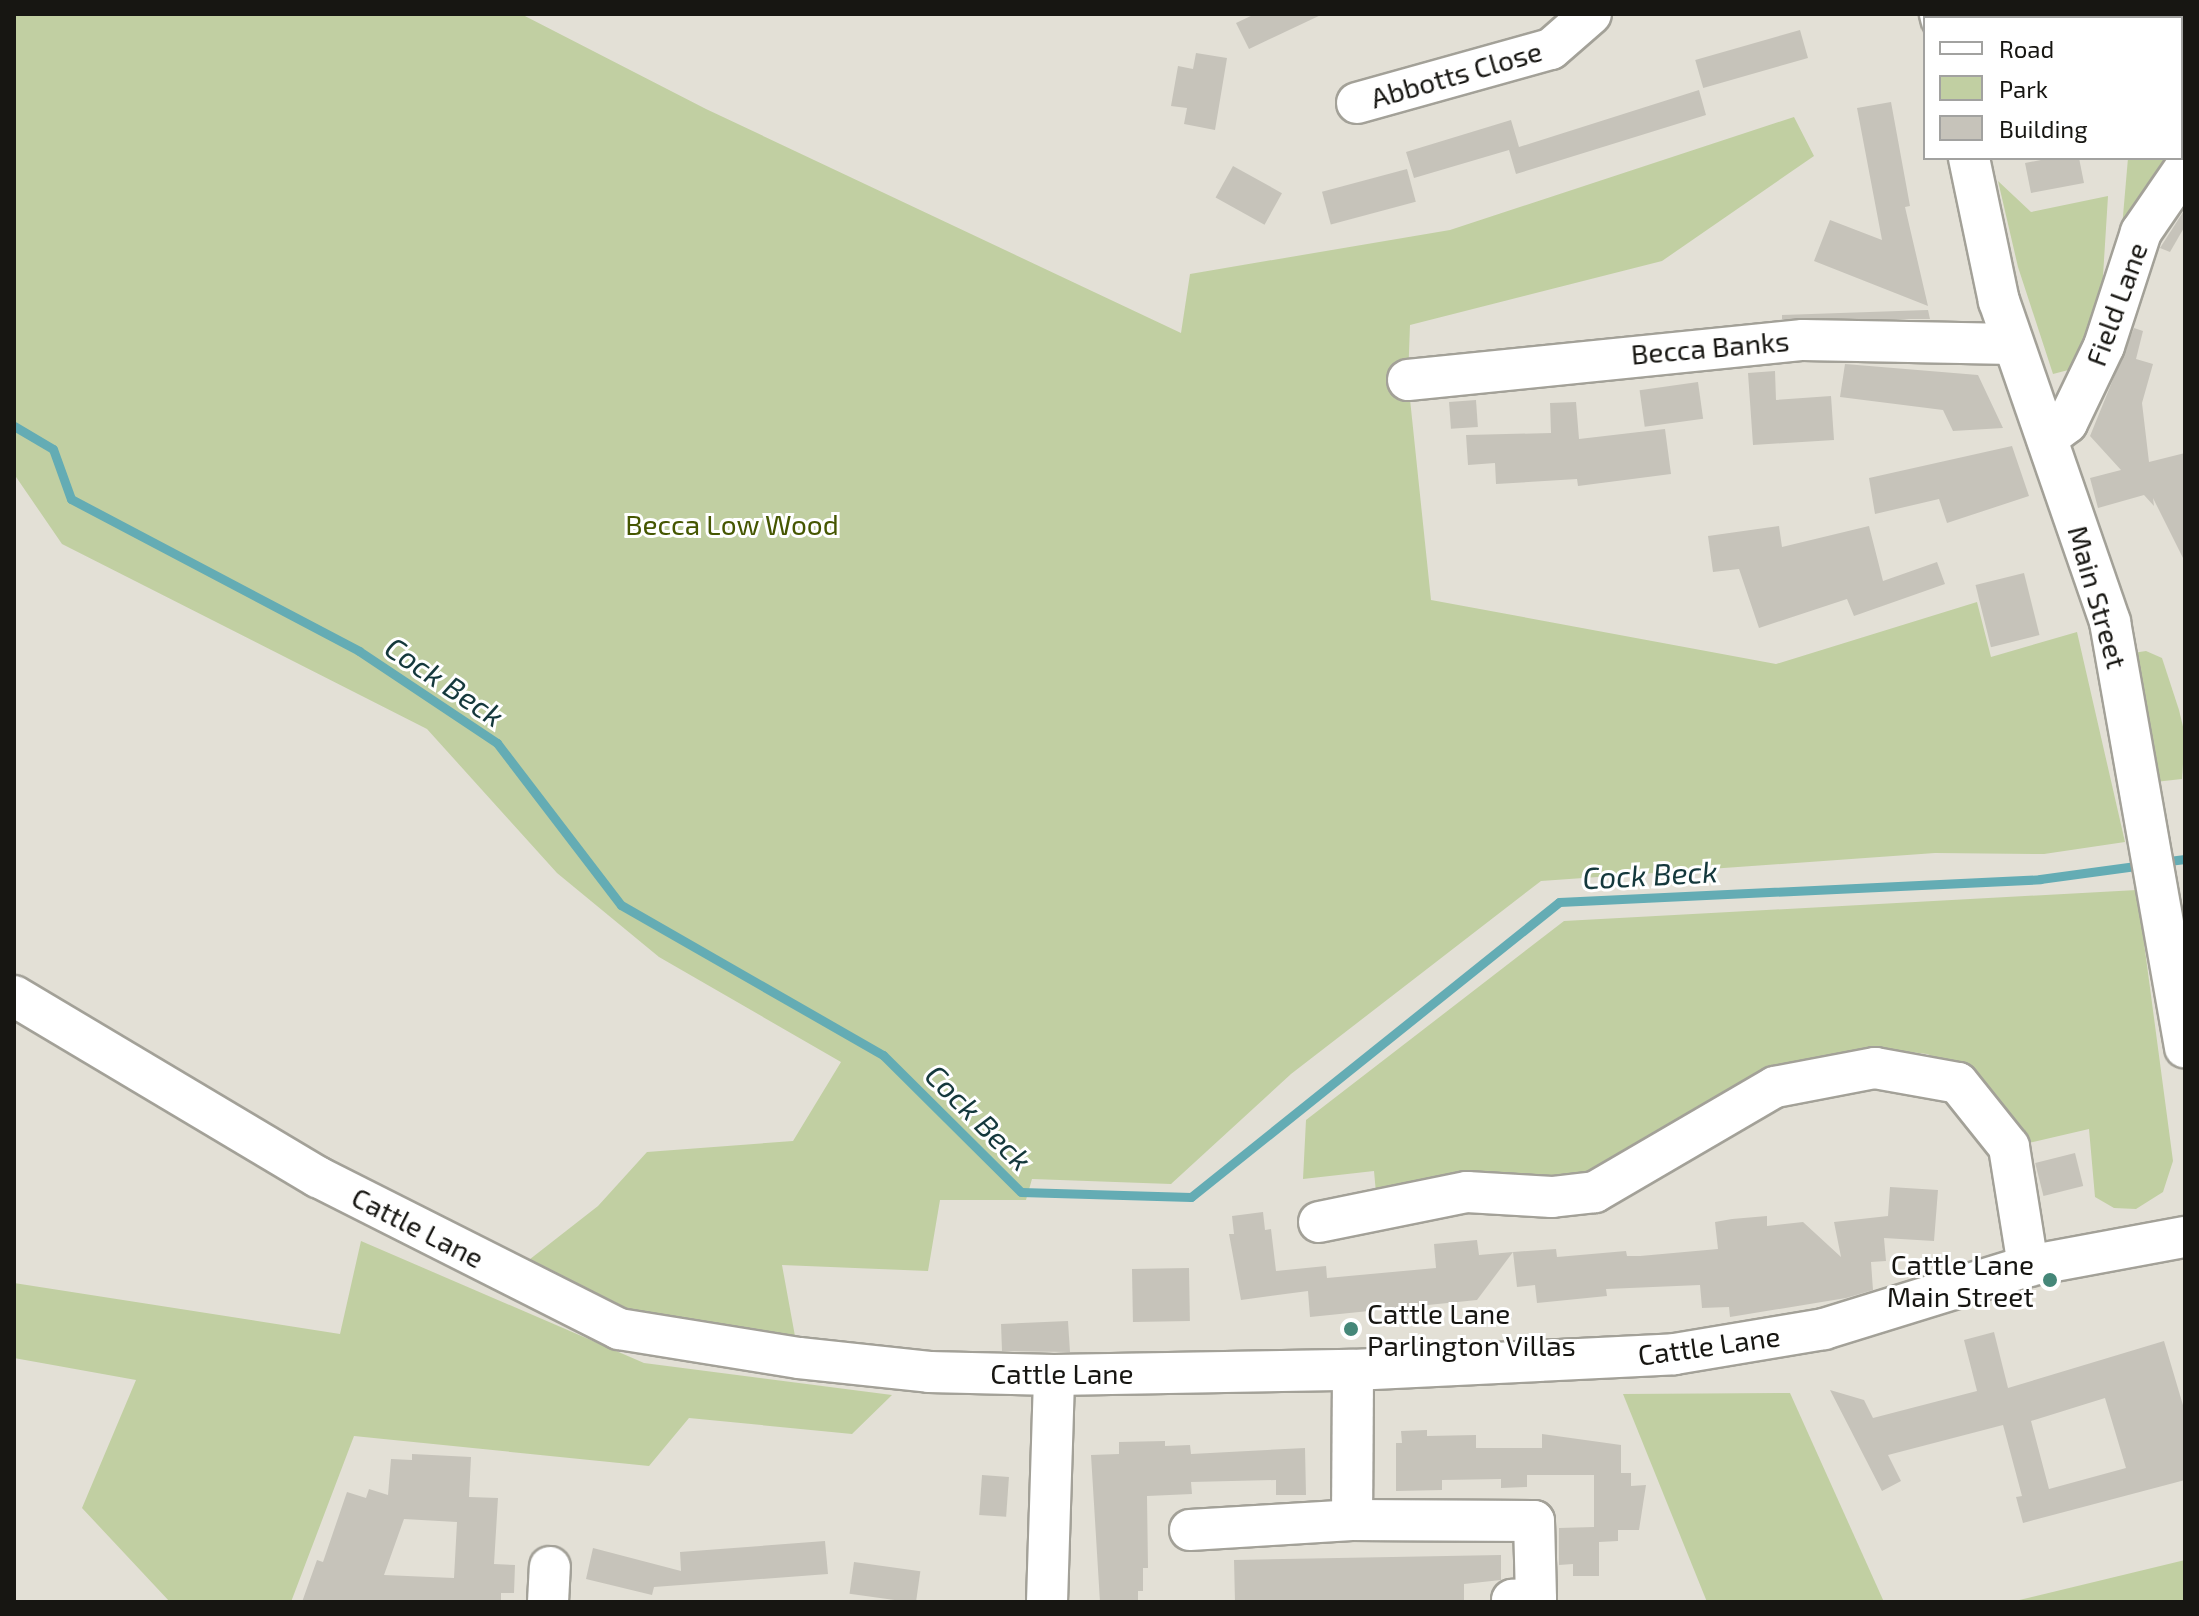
<!DOCTYPE html>
<html>
<head>
<meta charset="utf-8">
<style>
  body { margin:0 }
  #map { position:relative; width:2199px; height:1616px; overflow:hidden; background:#e3e0d6; font-family:"Exo 2",sans-serif }
  div>[style] { position:absolute }
  .green>* { inset:0; background:#c1cfa2 }
  .stream>* { height:9px; margin:-4.5px; padding:0 4.5px; transform-origin:4.5px; border-radius:4.5px; background:#64acb4 }
  .building>* { inset:0; background:#c6c3ba; transform-origin:0 0 }
  .roads { filter:drop-shadow(2px 0 #a3a198) drop-shadow(-2px 0 #a3a198) drop-shadow(0 2px #a3a198) drop-shadow(0 -2px #a3a198) }
  .minor>* { height:40px; margin:-20px; padding:0 20px; transform-origin:20px; border-radius:20px; background:#fff }
  .dots>* { width:22px; height:22px; translate:-50% -50%; box-sizing:border-box; border:4px solid #fff; border-radius:50% }
  span { translate:-50% -50%; white-space:nowrap; text-align:center; line-height:1.15; -webkit-text-stroke:6px #fff; paint-order:stroke }
  .street-label { font-size:28px; color:#171612 }
  .park-label { font-size:28px; color:#455601 }
  .poi-label { font-size:28px; color:#171612 }
  .right { translate:-100% -50%; text-align:right }
  .left { translate:0 -50%; text-align:left }
  .water-label { font-size:30px; color:#14383c; font-style:italic }
  .frame { position:absolute; inset:0; border:16px solid #171612; pointer-events:none }
  .legend { position:absolute; left:1923px; top:16px; width:260px; height:144px; box-sizing:border-box; background:#fff; border:2px solid #a2a2a0; margin:0; padding:10px 14px; list-style:none; font-size:24px; color:#171612 }
  .legend li { display:flex; align-items:center; gap:16px; height:40px }
  .legend b { width:40px; border:2px solid #a2a2a0 }
</style>
</head>
<body>
<div id="map">
  <div class="green">
    <div style="clip-path:polygon(14px 14px,521px 14px,706px 109px,1181px 333px,1190px 274px,1450px 230px,1794px 117px,1814px 156px,1662px 261px,1410px 325px,1408px 380px,1431px 600px,1776px 664px,1977px 602px,1991px 657px,2077px 632px,2125px 842px,2044px 854px,1935px 853px,1541px 881px,1291px 1074px,1171px 1184px,1032px 1179px,1026px 1200px,940px 1200px,928px 1271px,782px 1265px,799px 1358px,619px 1329px,511px 1274px,598px 1206px,647px 1152px,793px 1141px,841px 1062px,659px 957px,557px 873px,427px 729px,62px 544px,14px 474px)"></div>
    <div style="clip-path:polygon(2128px 158px,2176px 158px,2121px 239px)"></div>
    <div style="clip-path:polygon(1998px 181px,2031px 212px,2108px 196px,2102px 292px,2076px 368px,2053px 374px,2018px 267px)"></div>
    <div style="clip-path:polygon(2146px 651px,2162px 658px,2179px 710px,2185px 735px,2182px 779px,2155px 782px,2133px 653px)"></div>
    <div style="clip-path:polygon(2137px 890px,2173px 1161px,2163px 1192px,2136px 1209px,2114px 1208px,2095px 1197px,2089px 1129px,2024px 1144px,1968px 1070px,1927px 1054px,1885px 1049px,1841px 1055px,1574px 1180px,1377px 1204px,1374px 1171px,1303px 1179px,1306px 1120px,1564px 921px)"></div>
    <div style="clip-path:polygon(361px 1241px,644px 1363px,892px 1395px,852px 1434px,689px 1418px,649px 1466px,354px 1436px,291px 1602px,170px 1602px,82px 1508px,136px 1380px,14px 1358px,14px 1283px,340px 1334px)"></div>
    <div style="clip-path:polygon(1790px 1393px,1884px 1602px,1707px 1602px,1623px 1394px)"></div>
    <div style="clip-path:polygon(2185px 1560px,2185px 1602px,2011px 1602px)"></div>
  </div>
  <div class="stream">
    <div style="left:14px;top:426px;width:45px;rotate:30.5deg"></div>
    <div style="left:53px;top:449px;width:53px;rotate:70.2deg"></div>
    <div style="left:71px;top:499px;width:326px;rotate:27.8deg"></div>
    <div style="left:359px;top:651px;width:166px;rotate:33.7deg"></div>
    <div style="left:497px;top:743px;width:204px;rotate:52.6deg"></div>
    <div style="left:621px;top:905px;width:302px;rotate:29.8deg"></div>
    <div style="left:883px;top:1055px;width:194px;rotate:44.8deg"></div>
    <div style="left:1021px;top:1192px;width:170px;rotate:1.7deg"></div>
    <div style="left:1191px;top:1197px;width:472px;rotate:-38.7deg"></div>
    <div style="left:1559px;top:902px;width:482px;rotate:-2.7deg"></div>
    <div style="left:2040px;top:879px;width:104px;rotate:-7.7deg"></div>
    <div style="left:2161px;top:862px;width:24px;rotate:-7deg"></div>
  </div>
  <div class="building">
    <div style="clip-path:polygon(1255px 14px,1323px 14px,1249px 49px,1236px 23px)"></div>
    <div style="left:1800px;top:30px;width:29px;height:109px;rotate:74deg"></div>
    <div style="clip-path:polygon(1196px 53px,1227px 58px,1215px 130px,1184px 124px,1187px 108px,1171px 106px,1178px 66px,1193px 69px)"></div>
    <div style="clip-path:polygon(1699px 90px,1706px 115px,1516px 174px,1509px 150px,1414px 178px,1406px 152px,1511px 120px,1519px 147px)"></div>
    <div style="clip-path:polygon(1891px 102px,1910px 206px,1905px 207px,1928px 306px,1814px 261px,1830px 220px,1882px 240px,1857px 108px)"></div>
    <div style="clip-path:polygon(2051px 158px,2079px 158px,2084px 183px,2031px 193px,2025px 163px)"></div>
    <div style="left:1233px;top:166px;width:56px;height:36px;rotate:29deg"></div>
    <div style="left:1407px;top:169px;width:34px;height:88px;rotate:75deg"></div>
    <div style="clip-path:polygon(2185px 209px,2185px 226px,2170px 252px,2160px 248px)"></div>
    <div style="clip-path:polygon(1928px 310px,1930px 319px,1782px 319px,1782px 315px)"></div>
    <div style="clip-path:polygon(2134px 328px,2143px 331px,2136px 359px,2153px 364px,2142px 403px,2149px 462px,2185px 453px,2185px 562px,2153px 498px,2154px 506px,2144px 495px,2098px 508px,2090px 478px,2121px 470px,2090px 436px)"></div>
    <div style="clip-path:polygon(1845px 364px,1978px 375px,2003px 428px,1953px 431px,1943px 410px,1840px 397px)"></div>
    <div style="clip-path:polygon(1775px 371px,1776px 400px,1831px 396px,1834px 440px,1753px 445px,1748px 373px)"></div>
    <div style="left:1698px;top:382px;width:37px;height:59px;rotate:82deg"></div>
    <div style="left:1476px;top:400px;width:27px;height:27px;rotate:86deg"></div>
    <div style="clip-path:polygon(1576px 402px,1579px 439px,1665px 429px,1671px 474px,1578px 486px,1577px 479px,1496px 484px,1495px 463px,1468px 465px,1466px 435px,1551px 433px,1550px 403px)"></div>
    <div style="clip-path:polygon(2012px 446px,2029px 496px,1947px 523px,1939px 499px,1875px 514px,1869px 478px)"></div>
    <div style="clip-path:polygon(1779px 526px,1782px 547px,1869px 526px,1883px 581px,1937px 562px,1945px 584px,1854px 616px,1847px 599px,1759px 628px,1739px 569px,1713px 572px,1708px 536px)"></div>
    <div style="left:2024px;top:573px;width:64px;height:50px;rotate:76deg"></div>
    <div style="left:2075px;top:1153px;width:34px;height:41px;rotate:76deg"></div>
    <div style="clip-path:polygon(1890px 1187px,1938px 1190px,1934px 1241px,1884px 1238px,1886px 1261px,1871px 1262px,1873px 1290px,1846px 1298px,1730px 1317px,1729px 1307px,1702px 1308px,1700px 1285px,1606px 1289px,1607px 1296px,1537px 1303px,1535px 1285px,1517px 1287px,1513px 1252px,1556px 1249px,1557px 1257px,1626px 1251px,1627px 1256px,1640px 1256px,1718px 1249px,1715px 1222px,1732px 1219px,1767px 1216px,1767px 1226px,1803px 1222px,1841px 1257px,1834px 1222px,1888px 1216px)"></div>
    <div style="clip-path:polygon(1263px 1212px,1265px 1230px,1271px 1229px,1276px 1271px,1326px 1266px,1327px 1278px,1436px 1268px,1434px 1244px,1477px 1240px,1479px 1255px,1513px 1252px,1477px 1300px,1310px 1317px,1308px 1291px,1241px 1300px,1229px 1234px,1234px 1234px,1232px 1216px)"></div>
    <div style="left:1189px;top:1268px;width:53px;height:57px;rotate:89deg"></div>
    <div style="clip-path:polygon(1068px 1321px,1070px 1352px,1002px 1351px,1001px 1324px)"></div>
    <div style="clip-path:polygon(evenodd,1994px 1332px,2008px 1388px,2164px 1341px,2185px 1412px,2185px 1480px,2023px 1523px,2016px 1497px,2022px 1496px,2003px 1425px,1888px 1455px,1901px 1481px,1882px 1491px,1830px 1390px,1864px 1400px,1873px 1418px,1977px 1391px,1964px 1340px,1994px 1332px,2105px 1398px,2126px 1468px,2049px 1489px,2031px 1421px,2105px 1398px)"></div>
    <div style="clip-path:polygon(1427px 1430px,1427px 1436px,1476px 1435px,1476px 1448px,1542px 1448px,1542px 1434px,1621px 1445px,1621px 1473px,1631px 1473px,1631px 1486px,1646px 1485px,1639px 1530px,1618px 1530px,1618px 1541px,1599px 1542px,1599px 1576px,1573px 1576px,1573px 1564px,1559px 1565px,1559px 1528px,1594px 1527px,1594px 1475px,1527px 1475px,1527px 1487px,1501px 1488px,1501px 1479px,1442px 1480px,1442px 1490px,1396px 1491px,1396px 1443px,1402px 1443px,1401px 1431px)"></div>
    <div style="clip-path:polygon(1165px 1441px,1165px 1446px,1190px 1445px,1191px 1454px,1305px 1448px,1306px 1495px,1276px 1495px,1276px 1480px,1191px 1482px,1192px 1494px,1147px 1496px,1148px 1568px,1143px 1568px,1143px 1591px,1138px 1591px,1138px 1602px,1100px 1602px,1091px 1455px,1119px 1454px,1119px 1442px)"></div>
    <div style="clip-path:polygon(evenodd,412px 1454px,471px 1457px,469px 1497px,498px 1498px,494px 1564px,515px 1565px,514px 1593px,501px 1593px,501px 1602px,302px 1602px,317px 1560px,323px 1562px,347px 1492px,366px 1498px,369px 1489px,388px 1495px,391px 1459px,412px 1460px,412px 1454px,404px 1519px,457px 1522px,454px 1578px,384px 1575px,404px 1519px)"></div>
    <div style="left:982px;top:1475px;width:27px;height:40px;rotate:4deg"></div>
    <div style="clip-path:polygon(825px 1541px,828px 1574px,654px 1587px,652px 1595px,586px 1579px,593px 1548px,681px 1571px,680px 1552px)"></div>
    <div style="clip-path:polygon(1501px 1555px,1501px 1580px,1464px 1584px,1464px 1602px,1235px 1602px,1234px 1560px)"></div>
    <div style="left:854px;top:1562px;width:67px;height:32px;rotate:8deg"></div>
  </div>
  <div class="roads">
    <div class="minor">
      <div style="left:1940px;top:14px;width:4px;rotate:76deg"></div>
      <div style="left:1357px;top:103px;width:201px;rotate:-15.6deg"></div>
      <div style="left:1551px;top:49px;width:53px;rotate:-41.2deg"></div>
      <div style="left:1969px;top:158px;width:146px;rotate:78.2deg"></div>
      <div style="left:1999px;top:301px;width:340px;rotate:70.9deg"></div>
      <div style="left:2110px;top:622px;width:432px;rotate:80deg"></div>
      <div style="left:1408px;top:380px;width:397px;rotate:-5.8deg"></div>
      <div style="left:1803px;top:340px;width:210px;rotate:1.1deg"></div>
      <div style="left:2047px;top:438px;width:25px;rotate:-37deg"></div>
      <div style="left:2067px;top:423px;width:85px;rotate:-64.3deg"></div>
      <div style="left:2104px;top:346px;width:120px;rotate:-72deg"></div>
      <div style="left:2141px;top:232px;width:78px;rotate:-55.5deg"></div>
      <div style="left:14px;top:996px;width:354px;rotate:30.8deg"></div>
      <div style="left:318px;top:1177px;width:337px;rotate:26.8deg"></div>
      <div style="left:619px;top:1329px;width:182px;rotate:9.2deg"></div>
      <div style="left:799px;top:1358px;width:131px;rotate:6.1deg"></div>
      <div style="left:929px;top:1372px;width:125px;rotate:1.4deg"></div>
      <div style="left:1054px;top:1375px;width:299px;rotate:-1deg"></div>
      <div style="left:1353px;top:1370px;width:322px;rotate:-2.8deg"></div>
      <div style="left:1675px;top:1354px;width:151px;rotate:-9.5deg"></div>
      <div style="left:1824px;top:1329px;width:214px;rotate:-17.2deg"></div>
      <div style="left:2028px;top:1266px;width:160px;rotate:-10.5deg"></div>
      <div style="left:1319px;top:1222px;width:151px;rotate:-11.5deg"></div>
      <div style="left:1467px;top:1192px;width:85px;rotate:3.4deg"></div>
      <div style="left:1552px;top:1197px;width:43px;rotate:-6.6deg"></div>
      <div style="left:1595px;top:1192px;width:208px;rotate:-30.3deg"></div>
      <div style="left:1775px;top:1087px;width:102px;rotate:-10.8deg"></div>
      <div style="left:1875px;top:1068px;width:84px;rotate:10.2deg"></div>
      <div style="left:1958px;top:1083px;width:82px;rotate:51.4deg"></div>
      <div style="left:2009px;top:1147px;width:121px;rotate:80.9deg"></div>
      <div style="left:1352px;top:1520px;width:150px;rotate:-89.6deg"></div>
      <div style="left:1190px;top:1530px;width:162px;rotate:-3.5deg"></div>
      <div style="left:1352px;top:1520px;width:182px;rotate:0.3deg"></div>
      <div style="left:1534px;top:1521px;width:78px;rotate:88.5deg"></div>
      <div style="left:1536px;top:1599px;width:24px;rotate:178deg"></div>
      <div style="left:548px;top:1602px;width:35px;rotate:-87deg"></div>
      <div style="left:1047px;top:1602px;width:227px;rotate:-88.2deg"></div>
    </div>
  </div>
  <div class="dots">
    <div style="left:2050px;top:1280px;background:#458778"></div>
    <div style="left:1351px;top:1329px;background:#458778"></div>
  </div>
  <div class="street-label">
    <span style="left:1456px;top:74px;rotate:-16deg">Abbotts Close</span>
    <span style="left:2116px;top:304px;rotate:-70deg">Field Lane</span>
    <span style="left:1710px;top:347px;rotate:-5deg">Becca Banks</span>
    <span style="left:2098px;top:597px;rotate:74deg">Main Street</span>
    <span style="left:418px;top:1227px;rotate:27deg">Cattle Lane</span>
    <span style="left:1709px;top:1345px;rotate:-8deg">Cattle Lane</span>
    <span style="left:1062px;top:1373px">Cattle Lane</span>
  </div>
  <div class="park-label">
    <span style="left:732px;top:524px">Becca Low Wood</span>
  </div>
  <div class="poi-label">
    <span class="right" style="left:2034px;top:1280px">Cattle Lane<br>Main Street</span>
    <span class="left" style="left:1367px;top:1329px">Cattle Lane<br>Parlington Villas</span>
  </div>
  <div class="water-label">
    <span style="left:445px;top:681px;rotate:34deg">Cock Beck</span>
    <span style="left:1650px;top:874px;rotate:-3deg">Cock Beck</span>
    <span style="left:979px;top:1117px;rotate:45deg">Cock Beck</span>
  </div>
  <div class="frame"></div>
  <ul class="legend">
  <li><b style="height:10px;background:#fff"></b>Road</li>
  <li><b style="height:22px;background:#c1cfa2"></b>Park</li>
  <li><b style="height:22px;background:#c6c3ba"></b>Building</li>
  </ul>
</div>
</body>
</html>
